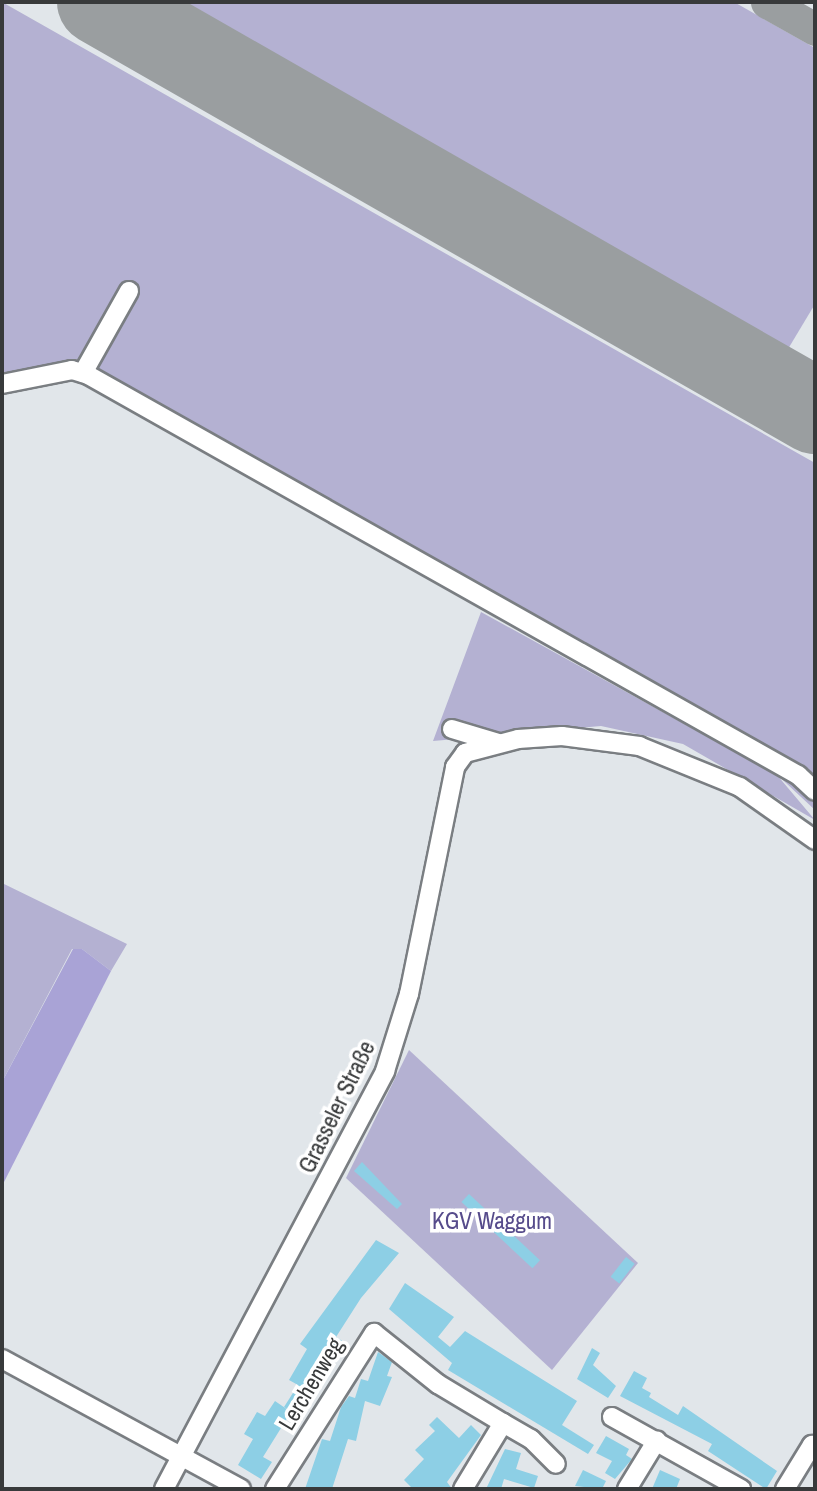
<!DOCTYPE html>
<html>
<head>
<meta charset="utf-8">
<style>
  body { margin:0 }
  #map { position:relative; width:817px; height:1491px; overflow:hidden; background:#e1e6ea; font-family:"Archivo Narrow",sans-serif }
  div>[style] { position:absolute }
  .green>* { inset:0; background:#b4b1d2 }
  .forest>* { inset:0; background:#a9a3d6 }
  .taxiway>* { height:33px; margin:-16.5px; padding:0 16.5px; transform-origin:16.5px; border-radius:16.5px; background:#9a9ea0 }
  .runway>* { height:86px; margin:-43px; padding:0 43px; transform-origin:43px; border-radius:43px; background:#9a9ea0 }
  .building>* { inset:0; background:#8dcfe5; transform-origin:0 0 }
  .roads { filter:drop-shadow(2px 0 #7a7e82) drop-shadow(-2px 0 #7a7e82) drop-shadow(0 2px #7a7e82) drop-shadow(0 -2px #7a7e82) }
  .minor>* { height:18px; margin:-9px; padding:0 9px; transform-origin:9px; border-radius:9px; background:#fff }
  span { translate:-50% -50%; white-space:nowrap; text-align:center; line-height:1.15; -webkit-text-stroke:7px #fff; paint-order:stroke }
  .street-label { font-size:23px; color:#383a3b }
  .park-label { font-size:23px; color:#564b8b }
  .frame { position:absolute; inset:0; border:4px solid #383a3b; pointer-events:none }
</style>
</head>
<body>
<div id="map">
  <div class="green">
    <div style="clip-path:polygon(2px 2px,815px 463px,815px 810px,742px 742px,76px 365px,2px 381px)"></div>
    <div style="clip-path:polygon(183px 2px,734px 2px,815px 48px,815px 304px,788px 349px)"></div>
    <div style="clip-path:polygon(481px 612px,777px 775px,815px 820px,683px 744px,601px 726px,433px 741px)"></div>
    <div style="clip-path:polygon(2px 883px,127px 944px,111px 971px,82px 949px,72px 949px,2px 1082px)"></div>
    <div style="clip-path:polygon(409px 1050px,638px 1263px,552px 1370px,346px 1178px)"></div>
  </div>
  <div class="forest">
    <div style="clip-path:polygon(73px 949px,82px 949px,111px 971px,2px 1186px,2px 1082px)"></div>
  </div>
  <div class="taxiway">
    <div style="left:767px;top:2px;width:55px;rotate:29.4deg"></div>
  </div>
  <div class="runway">
    <div style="left:100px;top:2px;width:824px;rotate:29.77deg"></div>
  </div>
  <div class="building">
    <div style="clip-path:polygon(362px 1162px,402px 1204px,397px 1209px,354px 1171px)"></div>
    <div style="left:469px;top:1194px;width:97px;height:11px;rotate:43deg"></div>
    <div style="clip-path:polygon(376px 1240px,399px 1253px,361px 1298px,336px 1337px,344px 1342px,334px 1359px,329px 1356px,303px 1399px,309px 1402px,299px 1417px,284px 1407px,298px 1385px,289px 1380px,307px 1349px,300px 1344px)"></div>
    <div style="left:626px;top:1257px;width:11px;height:25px;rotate:38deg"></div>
    <div style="clip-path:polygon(405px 1283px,454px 1317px,438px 1337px,450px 1347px,465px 1331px,577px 1401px,562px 1425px,594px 1445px,588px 1454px,448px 1370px,452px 1363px,389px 1309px)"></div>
    <div style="clip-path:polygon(592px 1348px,600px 1353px,593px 1365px,616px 1386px,608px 1398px,577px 1379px)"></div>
    <div style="clip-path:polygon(378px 1352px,392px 1362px,387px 1376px,392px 1377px,380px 1406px,365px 1401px,356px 1441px,348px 1439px,332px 1489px,305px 1489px,322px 1439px,330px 1441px,341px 1407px,349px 1396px,355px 1398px,361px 1379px,368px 1381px)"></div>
    <div style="clip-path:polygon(634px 1371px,647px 1378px,642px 1388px,651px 1393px,649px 1397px,678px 1415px,683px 1406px,777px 1471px,766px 1489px,708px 1451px,712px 1444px,620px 1396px)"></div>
    <div style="clip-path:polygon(275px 1401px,291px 1412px,263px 1457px,272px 1462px,261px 1479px,238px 1465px,253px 1439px,244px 1434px,257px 1412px,265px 1416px)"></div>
    <div style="clip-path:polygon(437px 1417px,459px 1438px,471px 1425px,481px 1435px,447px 1482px,452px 1489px,413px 1489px,404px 1480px,424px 1459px,415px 1450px,435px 1431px,429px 1425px)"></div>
    <div style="clip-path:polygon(606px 1436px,629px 1449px,626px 1455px,632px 1459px,615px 1479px,605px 1473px,612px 1461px,596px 1453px)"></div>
    <div style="clip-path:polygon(505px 1449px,521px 1453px,516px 1469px,538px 1476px,534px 1488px,504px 1479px,501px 1489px,486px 1489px)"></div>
    <div style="clip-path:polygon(583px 1470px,606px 1481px,602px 1489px,575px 1486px)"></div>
    <div style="clip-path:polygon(660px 1470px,680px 1479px,676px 1489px,652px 1489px)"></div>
  </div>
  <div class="roads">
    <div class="minor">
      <div style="left:83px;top:373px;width:94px;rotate:-60.7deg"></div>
      <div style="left:2px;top:384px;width:71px;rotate:-11.3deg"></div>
      <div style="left:72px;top:370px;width:17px;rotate:17deg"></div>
      <div style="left:88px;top:375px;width:815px;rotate:29.4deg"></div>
      <div style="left:798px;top:775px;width:23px;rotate:43deg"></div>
      <div style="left:452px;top:729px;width:48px;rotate:16.9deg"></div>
      <div style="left:2px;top:1359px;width:272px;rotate:28.5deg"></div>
      <div style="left:612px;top:1417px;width:148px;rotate:29.2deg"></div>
      <div style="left:503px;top:1423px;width:32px;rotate:30deg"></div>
      <div style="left:531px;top:1439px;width:35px;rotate:45deg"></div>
      <div style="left:164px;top:1489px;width:473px;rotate:-62.1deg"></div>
      <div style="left:385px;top:1071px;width:81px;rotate:-72.7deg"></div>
      <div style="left:409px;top:994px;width:232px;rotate:-78.5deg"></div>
      <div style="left:455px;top:767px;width:17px;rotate:-54deg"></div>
      <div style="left:465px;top:753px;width:55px;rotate:-14.8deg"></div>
      <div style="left:518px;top:739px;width:44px;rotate:-3.9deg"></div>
      <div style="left:562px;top:736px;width:78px;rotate:7.4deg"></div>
      <div style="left:639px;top:746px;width:109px;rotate:22.1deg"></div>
      <div style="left:740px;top:787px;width:92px;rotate:35.2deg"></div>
      <div style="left:275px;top:1489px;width:185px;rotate:-57.6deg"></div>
      <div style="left:374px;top:1333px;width:82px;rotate:38.6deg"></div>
      <div style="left:438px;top:1384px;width:76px;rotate:31deg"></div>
      <div style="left:503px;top:1423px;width:77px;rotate:121.2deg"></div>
      <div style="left:627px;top:1489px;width:57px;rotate:-58.5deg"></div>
      <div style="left:785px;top:1489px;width:52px;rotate:-58.5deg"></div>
      <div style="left:812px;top:1445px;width:4px;rotate:45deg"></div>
    </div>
  </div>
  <div class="street-label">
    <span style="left:337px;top:1107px;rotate:-64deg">Grasseler Straße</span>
    <span style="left:311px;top:1384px;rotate:-59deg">Lerchenweg</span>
  </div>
  <div class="park-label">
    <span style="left:492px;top:1221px">KGV Waggum</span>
  </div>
  <div class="frame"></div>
</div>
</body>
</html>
